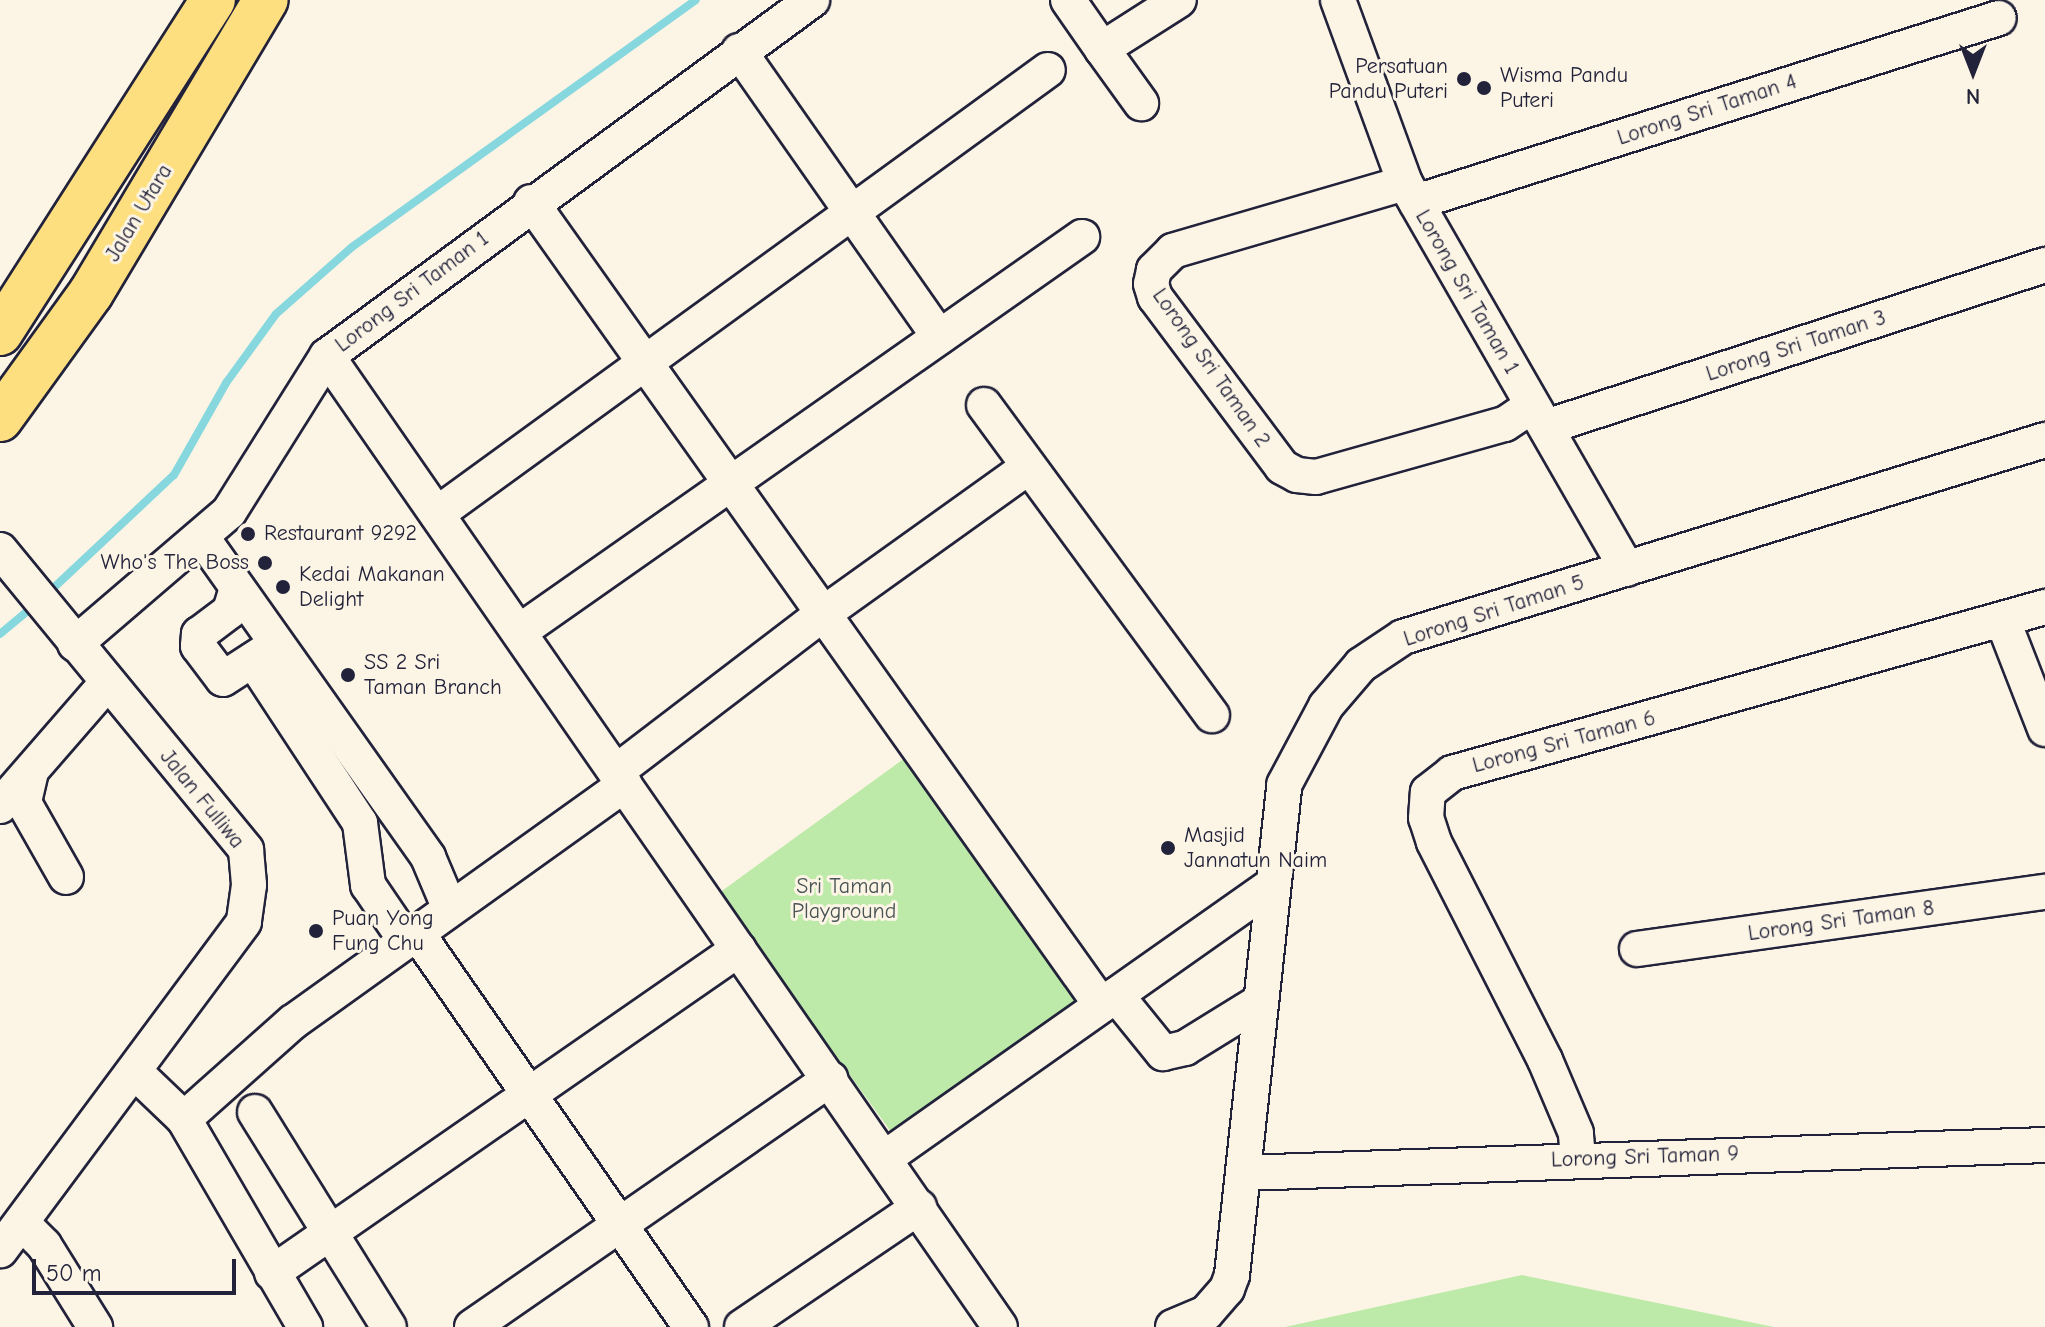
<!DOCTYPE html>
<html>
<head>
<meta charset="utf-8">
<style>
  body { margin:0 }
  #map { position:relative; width:2045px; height:1327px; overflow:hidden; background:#fcf5e5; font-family:"Comic Neue",sans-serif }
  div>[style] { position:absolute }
  .green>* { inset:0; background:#bdeaa8; transform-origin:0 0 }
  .stream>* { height:8px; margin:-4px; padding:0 4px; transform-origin:4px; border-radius:4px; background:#86d7de }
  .roads { filter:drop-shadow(2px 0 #22223b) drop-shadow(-2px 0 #22223b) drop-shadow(0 2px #22223b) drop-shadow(0 -2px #22223b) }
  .minor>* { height:34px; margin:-17px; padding:0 17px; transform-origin:17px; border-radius:17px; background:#fcf5e5 }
  .highway>* { height:44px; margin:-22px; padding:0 22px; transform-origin:22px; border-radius:22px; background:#fedf80 }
  .dots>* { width:22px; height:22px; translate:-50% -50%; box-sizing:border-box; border:4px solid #fcf5e5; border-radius:50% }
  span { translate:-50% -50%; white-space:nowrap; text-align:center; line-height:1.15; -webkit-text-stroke:6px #fcf5e5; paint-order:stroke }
  .poi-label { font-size:22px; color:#22223b }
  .right { translate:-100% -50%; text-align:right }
  .left { translate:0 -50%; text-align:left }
  .street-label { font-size:22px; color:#22223b }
  .park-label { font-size:22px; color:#495456 }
  .north { position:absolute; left:1933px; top:32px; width:80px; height:80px; -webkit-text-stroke:6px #fcf5e5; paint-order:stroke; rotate:180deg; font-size:22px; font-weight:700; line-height:32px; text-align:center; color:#22223b }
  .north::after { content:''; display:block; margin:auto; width:28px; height:36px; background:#22223b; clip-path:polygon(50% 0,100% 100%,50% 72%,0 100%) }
  .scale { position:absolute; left:32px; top:1259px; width:204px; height:36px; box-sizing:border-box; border:4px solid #22223b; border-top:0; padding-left:10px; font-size:24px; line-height:28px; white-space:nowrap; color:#22223b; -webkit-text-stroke:6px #fcf5e5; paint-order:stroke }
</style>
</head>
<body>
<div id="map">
  <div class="green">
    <div style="left:909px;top:755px;width:301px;height:236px;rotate:54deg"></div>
    <div style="clip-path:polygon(1522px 1275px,1774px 1327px,1285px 1327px)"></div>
  </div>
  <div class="stream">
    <div style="left:46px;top:595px;width:175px;rotate:-43.2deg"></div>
    <div style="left:174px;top:475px;width:106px;rotate:-60.5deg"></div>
    <div style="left:226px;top:383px;width:85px;rotate:-54.1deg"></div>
    <div style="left:276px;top:314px;width:101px;rotate:-41.4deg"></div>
    <div style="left:352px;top:247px;width:423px;rotate:-35.7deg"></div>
    <div style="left:0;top:634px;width:47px;rotate:-39.8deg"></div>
  </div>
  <div class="roads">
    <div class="minor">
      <div style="left:1068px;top:0;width:60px;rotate:55.2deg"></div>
      <div style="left:1102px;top:49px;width:91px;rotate:-32.5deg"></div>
      <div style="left:1338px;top:0;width:195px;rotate:69.9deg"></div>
      <div style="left:1405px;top:183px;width:445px;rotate:60.1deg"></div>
      <div style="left:1102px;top:49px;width:67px;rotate:54.2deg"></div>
      <div style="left:739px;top:51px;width:349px;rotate:55deg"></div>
      <div style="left:1405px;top:183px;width:242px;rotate:163.7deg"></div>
      <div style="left:1173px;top:251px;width:27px;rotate:135deg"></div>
      <div style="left:1154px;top:270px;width:14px;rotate:102deg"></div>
      <div style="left:1151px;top:284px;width:14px;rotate:73deg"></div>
      <div style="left:1155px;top:297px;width:212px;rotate:53.2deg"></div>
      <div style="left:1282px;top:467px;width:17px;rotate:28deg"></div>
      <div style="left:1297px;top:475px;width:19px;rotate:6deg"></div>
      <div style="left:1316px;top:477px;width:196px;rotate:-15.7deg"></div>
      <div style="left:1505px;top:424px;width:32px;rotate:-34deg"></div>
      <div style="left:531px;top:202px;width:985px;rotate:54.63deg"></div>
      <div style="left:1416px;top:202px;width:611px;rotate:-17.52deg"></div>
      <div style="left:327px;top:356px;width:1181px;rotate:55.27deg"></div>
      <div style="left:984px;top:405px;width:385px;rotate:53.7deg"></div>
      <div style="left:1546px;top:427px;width:525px;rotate:-17.99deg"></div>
      <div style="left:437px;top:514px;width:755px;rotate:-36.01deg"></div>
      <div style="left:203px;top:539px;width:390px;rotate:54.7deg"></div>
      <div style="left:428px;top:857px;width:56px;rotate:67.1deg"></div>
      <div style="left:0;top:550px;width:388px;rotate:50.6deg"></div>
      <div style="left:246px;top:850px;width:35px;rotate:85deg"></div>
      <div style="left:249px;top:885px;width:37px;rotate:98deg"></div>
      <div style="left:244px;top:922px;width:409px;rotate:126.6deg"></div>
      <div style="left:237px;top:588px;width:24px;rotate:107deg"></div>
      <div style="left:230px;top:611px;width:39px;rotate:143deg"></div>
      <div style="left:199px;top:634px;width:12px;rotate:95deg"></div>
      <div style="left:198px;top:646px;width:41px;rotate:52.9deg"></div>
      <div style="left:223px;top:679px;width:57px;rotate:-32.9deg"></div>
      <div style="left:2003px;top:621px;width:116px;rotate:68.7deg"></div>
      <div style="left:519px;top:632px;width:688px;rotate:-35.05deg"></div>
      <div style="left:75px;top:644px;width:203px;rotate:-40.6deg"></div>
      <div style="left:229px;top:512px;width:184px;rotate:-57.9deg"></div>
      <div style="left:327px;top:356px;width:602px;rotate:-36.28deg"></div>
      <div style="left:253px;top:660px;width:195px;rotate:56.7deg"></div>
      <div style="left:360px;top:823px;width:63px;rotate:82.6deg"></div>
      <div style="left:368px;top:885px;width:68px;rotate:55.8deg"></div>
      <div style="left:616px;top:772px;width:260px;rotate:-37.4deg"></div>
      <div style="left:823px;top:614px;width:252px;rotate:-35.6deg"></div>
      <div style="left:30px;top:776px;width:28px;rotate:103deg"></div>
      <div style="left:24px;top:803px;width:85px;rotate:60.4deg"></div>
      <div style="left:0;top:806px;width:163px;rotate:-49deg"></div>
      <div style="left:417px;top:933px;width:480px;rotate:55.2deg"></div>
      <div style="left:1637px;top:949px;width:412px;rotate:-8deg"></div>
      <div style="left:1116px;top:995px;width:75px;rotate:51deg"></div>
      <div style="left:1163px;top:1053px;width:23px;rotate:-13deg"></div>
      <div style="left:1185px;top:1048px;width:89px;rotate:-31.7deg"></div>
      <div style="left:135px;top:1072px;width:68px;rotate:43.8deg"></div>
      <div style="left:184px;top:1119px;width:241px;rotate:59.8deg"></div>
      <div style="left:255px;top:1112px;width:253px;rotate:58.1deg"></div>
      <div style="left:184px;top:1119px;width:146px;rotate:-41.7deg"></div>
      <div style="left:293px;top:1022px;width:408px;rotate:-35.6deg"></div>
      <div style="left:885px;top:1158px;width:474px;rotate:-35.2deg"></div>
      <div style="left:1578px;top:1158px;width:25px;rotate:-95deg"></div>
      <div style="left:1576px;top:1133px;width:79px;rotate:-113deg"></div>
      <div style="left:1545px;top:1060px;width:245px;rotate:-117deg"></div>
      <div style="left:1434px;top:842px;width:25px;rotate:-108deg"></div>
      <div style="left:1426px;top:818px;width:26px;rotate:-86deg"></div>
      <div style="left:1428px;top:792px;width:31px;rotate:-38deg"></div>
      <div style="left:1452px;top:773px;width:616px;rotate:-15.64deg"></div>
      <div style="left:1244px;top:1173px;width:801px;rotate:-2deg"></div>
      <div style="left:23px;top:1224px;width:30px;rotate:45deg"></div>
      <div style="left:44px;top:1245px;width:97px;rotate:58.1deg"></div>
      <div style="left:272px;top:1273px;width:568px;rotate:-34.75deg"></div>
      <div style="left:472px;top:1327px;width:436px;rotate:-34.7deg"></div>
      <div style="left:742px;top:1327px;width:214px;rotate:-34.1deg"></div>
      <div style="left:1173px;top:1327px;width:36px;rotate:-23deg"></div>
      <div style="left:1206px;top:1313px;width:32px;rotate:-49deg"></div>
      <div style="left:1227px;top:1289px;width:15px;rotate:-70deg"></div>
      <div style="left:1232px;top:1275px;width:493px;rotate:-83.9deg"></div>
      <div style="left:1284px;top:785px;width:89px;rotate:-62deg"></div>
      <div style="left:1326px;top:706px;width:54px;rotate:-49.5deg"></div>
      <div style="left:1361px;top:665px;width:50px;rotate:-33.7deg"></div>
      <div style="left:1403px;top:637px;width:672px;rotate:-17.06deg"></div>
    </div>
    <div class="highway">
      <div style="left:0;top:333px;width:395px;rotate:-57.4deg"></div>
      <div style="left:0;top:419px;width:155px;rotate:-54.2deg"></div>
      <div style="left:91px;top:293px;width:341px;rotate:-59.2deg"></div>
    </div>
  </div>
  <div class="dots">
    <div style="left:1464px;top:79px;background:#22223b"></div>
    <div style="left:1484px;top:88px;background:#22223b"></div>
    <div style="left:248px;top:534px;background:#22223b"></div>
    <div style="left:265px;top:563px;background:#22223b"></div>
    <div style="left:283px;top:587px;background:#22223b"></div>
    <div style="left:348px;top:675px;background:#22223b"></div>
    <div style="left:1168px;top:848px;background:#22223b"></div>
    <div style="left:316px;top:931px;background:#22223b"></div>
  </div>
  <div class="poi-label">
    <span class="right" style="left:1448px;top:79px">Persatuan<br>Pandu Puteri</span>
    <span class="left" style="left:1500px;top:88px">Wisma Pandu<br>Puteri</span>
    <span class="left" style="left:264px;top:534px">Restaurant 9292</span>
    <span class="right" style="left:249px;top:563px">Who's The Boss</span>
    <span class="left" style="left:299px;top:587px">Kedai Makanan<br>Delight</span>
    <span class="left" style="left:364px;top:675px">SS 2 Sri<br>Taman Branch</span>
    <span class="left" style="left:1184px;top:848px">Masjid<br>Jannatun Naim</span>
    <span class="left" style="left:332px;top:931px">Puan Yong<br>Fung Chu</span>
  </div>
  <div class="street-label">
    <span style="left:1707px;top:110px;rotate:-18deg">Lorong Sri Taman 4</span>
    <span style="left:139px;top:213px;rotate:-59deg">Jalan Utara</span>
    <span style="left:412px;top:292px;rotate:-37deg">Lorong Sri Taman 1</span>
    <span style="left:1467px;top:292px;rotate:60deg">Lorong Sri Taman 1</span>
    <span style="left:1796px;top:346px;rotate:-18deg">Lorong Sri Taman 3</span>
    <span style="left:1211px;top:368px;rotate:55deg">Lorong Sri Taman 2</span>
    <span style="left:1494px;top:611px;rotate:-18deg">Lorong Sri Taman 5</span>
    <span style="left:1564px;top:742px;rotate:-15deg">Lorong Sri Taman 6</span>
    <span style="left:202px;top:799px;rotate:51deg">Jalan Fulliwa</span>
    <span style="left:1841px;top:921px;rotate:-8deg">Lorong Sri Taman 8</span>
    <span style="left:1645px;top:1157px;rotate:-2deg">Lorong Sri Taman 9</span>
  </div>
  <div class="park-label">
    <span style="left:844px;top:899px">Sri Taman<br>Playground</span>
  </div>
  <div class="north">N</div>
  <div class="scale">50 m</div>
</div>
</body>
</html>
